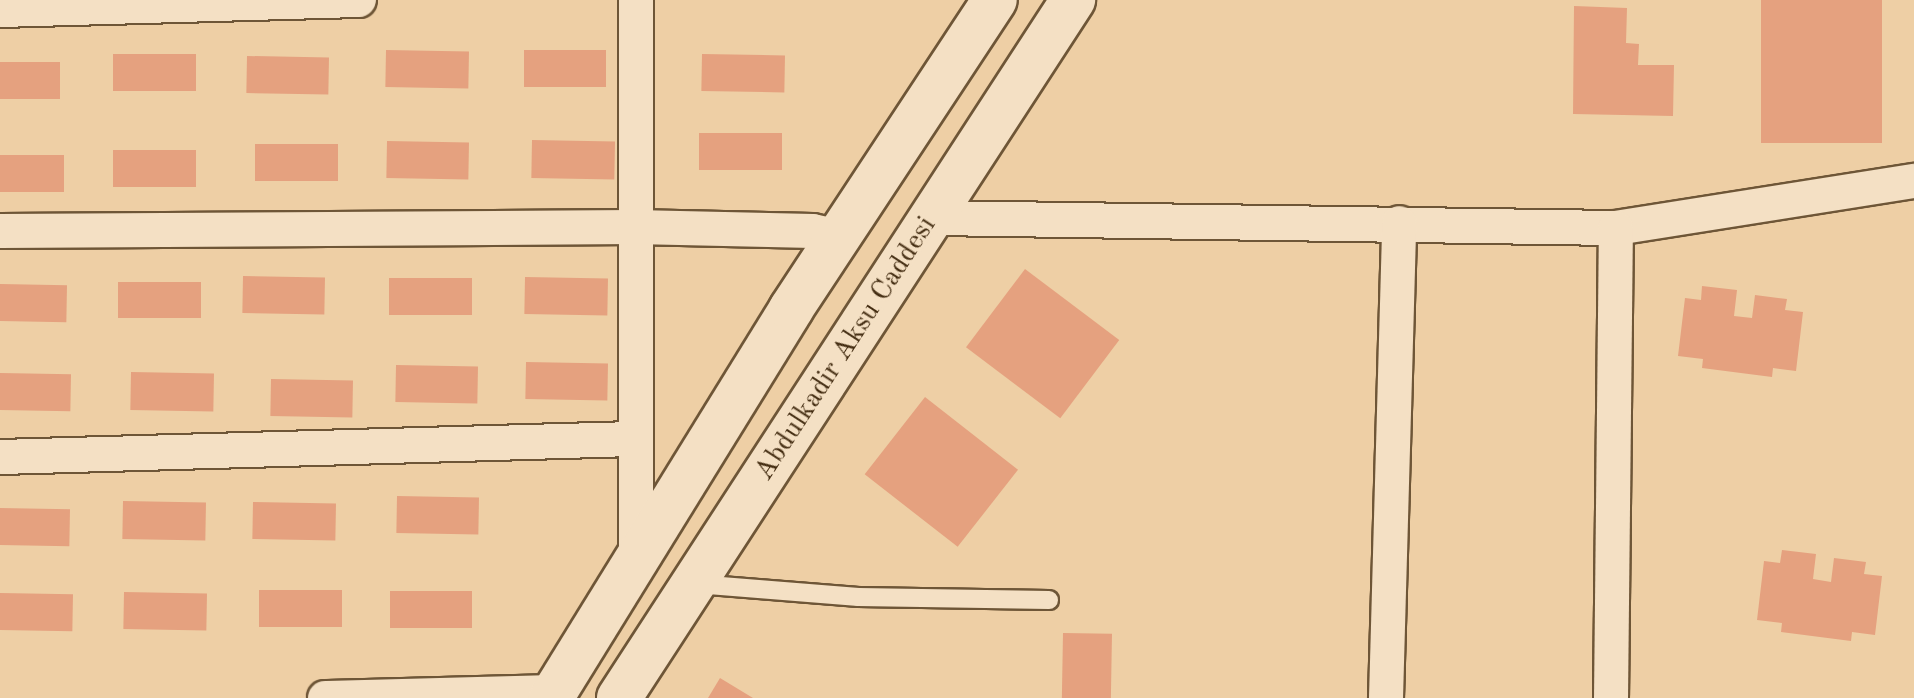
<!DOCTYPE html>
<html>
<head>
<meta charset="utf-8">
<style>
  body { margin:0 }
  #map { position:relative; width:1914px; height:698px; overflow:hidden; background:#eecfa5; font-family:"Old Standard TT",serif }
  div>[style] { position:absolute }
  .building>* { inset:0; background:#e5a17f; transform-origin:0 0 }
  .roads { filter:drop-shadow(2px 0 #6e5637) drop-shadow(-2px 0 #6e5637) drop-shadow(0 2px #6e5637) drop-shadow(0 -2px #6e5637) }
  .service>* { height:18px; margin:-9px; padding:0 9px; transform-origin:9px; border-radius:9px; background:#f4e0c4 }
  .minor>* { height:34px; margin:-17px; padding:0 17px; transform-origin:17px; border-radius:17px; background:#f4e0c4 }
  .secondary>* { height:44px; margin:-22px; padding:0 22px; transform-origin:22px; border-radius:22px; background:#f4e0c4 }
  span { translate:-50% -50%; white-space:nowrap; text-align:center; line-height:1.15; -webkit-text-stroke:6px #f4e0c4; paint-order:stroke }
  .street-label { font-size:28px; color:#442d12 }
</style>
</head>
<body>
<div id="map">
  <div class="building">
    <div style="left:1761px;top:0;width:121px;height:143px"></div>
    <div style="clip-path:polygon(1574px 6px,1627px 8px,1626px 43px,1639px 44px,1638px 65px,1674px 65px,1673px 116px,1573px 114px)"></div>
    <div style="left:386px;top:50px;width:83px;height:37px;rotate:1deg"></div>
    <div style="left:524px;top:50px;width:82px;height:37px"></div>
    <div style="left:113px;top:54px;width:83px;height:37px"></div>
    <div style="left:702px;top:54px;width:83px;height:37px;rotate:1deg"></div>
    <div style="left:247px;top:56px;width:82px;height:37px;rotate:1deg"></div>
    <div style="left:0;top:62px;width:60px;height:37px"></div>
    <div style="left:699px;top:133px;width:83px;height:37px"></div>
    <div style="left:532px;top:140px;width:83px;height:38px;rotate:1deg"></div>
    <div style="left:387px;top:141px;width:82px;height:37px;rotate:1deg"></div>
    <div style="left:255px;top:144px;width:83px;height:37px"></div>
    <div style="left:113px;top:150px;width:83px;height:37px"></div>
    <div style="left:0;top:155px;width:64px;height:37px"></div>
    <div style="left:1025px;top:269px;width:118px;height:98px;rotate:37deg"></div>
    <div style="left:243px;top:276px;width:82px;height:37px;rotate:1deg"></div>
    <div style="left:525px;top:277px;width:83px;height:37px;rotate:1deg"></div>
    <div style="left:389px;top:278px;width:83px;height:37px"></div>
    <div style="left:118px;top:282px;width:83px;height:36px"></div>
    <div style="left:0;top:284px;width:67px;height:37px;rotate:1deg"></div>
    <div style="clip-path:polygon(1702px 286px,1737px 290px,1734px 316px,1752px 318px,1755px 295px,1787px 299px,1785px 310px,1803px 312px,1796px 371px,1773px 368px,1772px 377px,1702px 368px,1703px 359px,1678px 356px,1685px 298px,1701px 300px)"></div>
    <div style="left:526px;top:362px;width:82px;height:37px;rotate:1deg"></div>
    <div style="left:396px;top:365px;width:82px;height:37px;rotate:1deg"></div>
    <div style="left:131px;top:372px;width:83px;height:38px;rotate:1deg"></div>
    <div style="left:0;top:373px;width:71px;height:37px;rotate:1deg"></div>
    <div style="left:271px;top:379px;width:82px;height:37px;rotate:1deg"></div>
    <div style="left:925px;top:397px;width:118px;height:98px;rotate:38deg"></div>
    <div style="left:397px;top:496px;width:82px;height:37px;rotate:1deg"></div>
    <div style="left:123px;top:501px;width:83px;height:38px;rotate:1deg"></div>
    <div style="left:253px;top:502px;width:83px;height:37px;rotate:1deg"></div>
    <div style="left:0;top:508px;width:70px;height:37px;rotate:1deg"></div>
    <div style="clip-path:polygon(1782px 550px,1816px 554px,1813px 579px,1831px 582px,1834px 558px,1866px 562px,1864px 574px,1882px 576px,1875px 635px,1852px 632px,1851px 641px,1781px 632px,1782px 623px,1757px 620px,1764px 561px,1780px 563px)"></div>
    <div style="left:259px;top:590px;width:83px;height:37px"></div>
    <div style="left:390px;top:591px;width:82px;height:37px"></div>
    <div style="left:124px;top:592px;width:83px;height:37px;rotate:1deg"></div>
    <div style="left:0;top:593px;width:73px;height:37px;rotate:1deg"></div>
    <div style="left:1063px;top:633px;width:49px;height:65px;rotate:1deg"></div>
    <div style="clip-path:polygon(720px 678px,753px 698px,708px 698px)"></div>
  </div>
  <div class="roads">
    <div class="service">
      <div style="left:696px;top:584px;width:163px;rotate:4.6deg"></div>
      <div style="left:858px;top:597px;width:191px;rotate:0.9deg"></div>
    </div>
    <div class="minor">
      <div style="left:0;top:10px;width:359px;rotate:-1.6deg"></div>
      <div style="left:933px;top:218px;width:683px;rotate:0.84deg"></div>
      <div style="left:1616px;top:228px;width:302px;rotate:-9deg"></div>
      <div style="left:0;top:231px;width:635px;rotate:-0.36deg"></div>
      <div style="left:635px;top:227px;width:178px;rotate:1.3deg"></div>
      <div style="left:813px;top:231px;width:26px;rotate:13deg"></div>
      <div style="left:0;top:457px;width:634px;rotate:-1.63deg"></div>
      <div style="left:636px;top:567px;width:567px;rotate:-90deg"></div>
      <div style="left:325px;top:698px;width:230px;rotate:-1.5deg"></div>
      <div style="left:1386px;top:698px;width:475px;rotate:-88.4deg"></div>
      <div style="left:1611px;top:698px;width:470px;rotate:-89.4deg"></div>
    </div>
    <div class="secondary">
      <div style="left:551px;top:698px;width:457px;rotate:-58.3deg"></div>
      <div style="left:791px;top:309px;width:370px;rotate:-56.6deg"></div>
      <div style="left:619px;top:698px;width:833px;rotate:-56.96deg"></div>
    </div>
  </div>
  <div class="street-label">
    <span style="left:846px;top:349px;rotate:-57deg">Abdulkadir Aksu Caddesi</span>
  </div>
</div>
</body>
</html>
